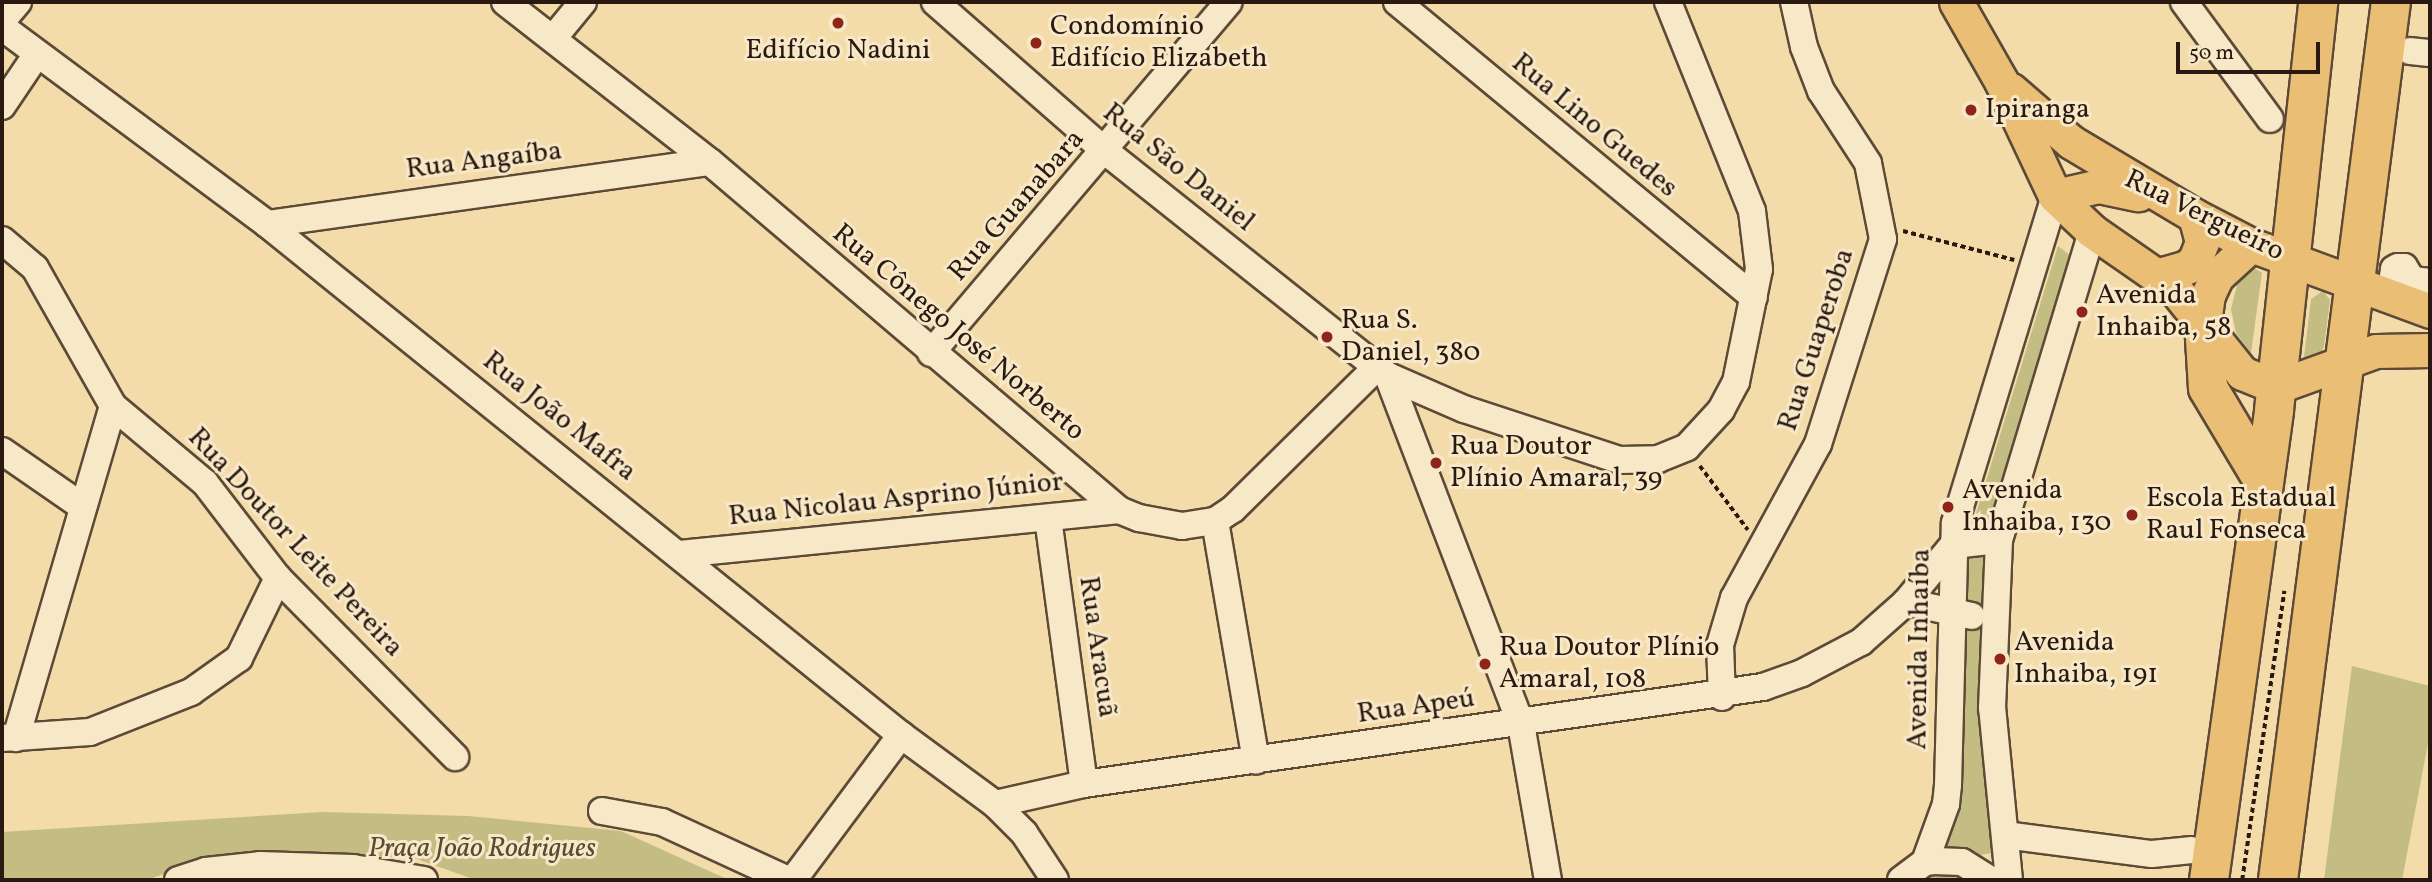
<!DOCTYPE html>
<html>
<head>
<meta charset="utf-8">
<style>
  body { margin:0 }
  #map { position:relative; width:2432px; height:882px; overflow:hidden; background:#f3dbaa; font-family:Vollkorn,serif }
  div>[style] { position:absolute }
  .green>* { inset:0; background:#c3bd83 }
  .path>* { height:3.5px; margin-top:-1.75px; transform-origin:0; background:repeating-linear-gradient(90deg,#2a1911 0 5px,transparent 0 8.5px) }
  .roads { filter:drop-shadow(2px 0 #5c4a37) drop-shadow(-2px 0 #5c4a37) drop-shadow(0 2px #5c4a37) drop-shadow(0 -2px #5c4a37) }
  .minor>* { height:26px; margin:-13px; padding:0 13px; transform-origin:13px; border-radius:13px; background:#f7e8c8 }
  .major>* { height:33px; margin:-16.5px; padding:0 16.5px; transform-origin:16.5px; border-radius:16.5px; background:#eabe75 }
  .highway>* { height:38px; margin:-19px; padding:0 19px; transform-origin:19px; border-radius:19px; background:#eabe75 }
  .dots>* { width:19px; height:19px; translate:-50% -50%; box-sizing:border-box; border:4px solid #f7e8c8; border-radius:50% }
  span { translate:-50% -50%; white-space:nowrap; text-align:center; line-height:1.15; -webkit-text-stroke:6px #f7e8c8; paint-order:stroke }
  .poi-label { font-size:28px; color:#2a1911 }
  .left { translate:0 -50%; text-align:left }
  .street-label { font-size:28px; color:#2a1911 }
  .park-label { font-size:28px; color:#584a33; font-style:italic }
  .frame { position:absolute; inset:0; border:4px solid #2a1911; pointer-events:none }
  .scale { position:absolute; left:2176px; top:42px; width:144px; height:32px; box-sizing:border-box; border:4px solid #2a1911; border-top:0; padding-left:9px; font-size:21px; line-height:24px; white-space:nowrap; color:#2a1911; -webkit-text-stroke:5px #f7e8c8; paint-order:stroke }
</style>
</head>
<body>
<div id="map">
  <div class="green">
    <div style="clip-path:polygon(2058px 246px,2073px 258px,1992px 528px,1997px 852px,1980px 855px,1943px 847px,1958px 817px,1964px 751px,1967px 543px)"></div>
    <div style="clip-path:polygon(2252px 267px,2262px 273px,2251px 353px,2236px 333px,2231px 309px,2237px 285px)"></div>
    <div style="clip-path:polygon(2323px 291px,2330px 300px,2324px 346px,2322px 351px,2304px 357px,2311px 299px)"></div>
    <div style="clip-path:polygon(2352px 666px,2430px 686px,2430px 733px,2402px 880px,2324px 880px)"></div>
    <div style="clip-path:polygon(322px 812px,468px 816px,621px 831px,729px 880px,476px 880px,414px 858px,292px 853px,193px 863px,147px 880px,2px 880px,2px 832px)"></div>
    <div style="clip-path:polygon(1939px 873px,1958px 874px,1975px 880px,1919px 880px)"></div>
  </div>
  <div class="path">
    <div style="left:1903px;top:231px;width:115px;rotate:14.6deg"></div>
    <div style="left:1700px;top:466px;width:80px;rotate:53.1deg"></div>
    <div style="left:2242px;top:880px;width:292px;rotate:-81.7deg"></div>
  </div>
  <div class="roads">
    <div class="minor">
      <div style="left:505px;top:2px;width:260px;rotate:38deg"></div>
      <div style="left:710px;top:162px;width:537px;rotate:40.39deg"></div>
      <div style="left:1119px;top:510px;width:22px;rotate:22deg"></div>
      <div style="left:1139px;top:518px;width:44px;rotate:10.5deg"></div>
      <div style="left:1182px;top:526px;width:33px;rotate:-9deg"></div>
      <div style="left:1215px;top:521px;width:22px;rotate:-34deg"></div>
      <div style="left:1233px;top:509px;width:202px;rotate:-44.6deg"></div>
      <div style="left:935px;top:2px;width:226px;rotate:41.2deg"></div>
      <div style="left:1105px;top:151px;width:362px;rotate:38.5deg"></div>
      <div style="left:1388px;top:376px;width:83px;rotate:23.5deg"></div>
      <div style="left:1464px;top:409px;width:163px;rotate:18.2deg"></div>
      <div style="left:1619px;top:460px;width:39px;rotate:-1deg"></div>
      <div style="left:1658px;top:459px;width:31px;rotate:-22deg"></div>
      <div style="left:1687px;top:447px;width:50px;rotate:-47.4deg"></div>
      <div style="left:1721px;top:410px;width:32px;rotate:-62deg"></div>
      <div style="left:1736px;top:382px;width:115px;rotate:-78.5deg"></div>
      <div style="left:1759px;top:269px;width:58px;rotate:-96.9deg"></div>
      <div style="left:1752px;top:211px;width:225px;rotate:-111.9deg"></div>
      <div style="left:1397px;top:2px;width:463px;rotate:39.6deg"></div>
      <div style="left:2184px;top:2px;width:145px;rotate:53.7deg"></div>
      <div style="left:2px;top:21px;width:25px;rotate:-50deg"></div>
      <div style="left:2px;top:27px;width:330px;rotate:36.6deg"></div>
      <div style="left:267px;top:224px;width:814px;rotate:38.87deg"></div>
      <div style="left:901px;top:735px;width:117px;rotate:36.3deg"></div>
      <div style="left:995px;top:804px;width:41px;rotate:45deg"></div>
      <div style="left:1024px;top:833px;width:56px;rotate:56.6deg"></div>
      <div style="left:555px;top:36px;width:44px;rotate:-50.5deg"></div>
      <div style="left:2410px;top:51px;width:20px;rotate:6deg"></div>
      <div style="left:2px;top:106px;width:63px;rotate:-56.1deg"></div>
      <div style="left:267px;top:224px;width:447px;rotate:-8deg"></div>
      <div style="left:2px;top:240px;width:43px;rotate:40.3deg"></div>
      <div style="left:35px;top:268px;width:159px;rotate:60.5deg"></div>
      <div style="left:113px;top:406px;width:346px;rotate:106.3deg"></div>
      <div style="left:2390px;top:295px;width:26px;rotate:-81deg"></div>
      <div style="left:2394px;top:269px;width:4px;rotate:-27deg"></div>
      <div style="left:2398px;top:267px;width:6px"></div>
      <div style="left:2404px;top:267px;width:15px;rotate:58deg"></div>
      <div style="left:2412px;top:280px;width:18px;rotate:6deg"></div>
      <div style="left:931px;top:353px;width:460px;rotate:-49.7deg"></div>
      <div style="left:1388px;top:376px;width:373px;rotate:69.1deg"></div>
      <div style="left:1521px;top:724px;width:158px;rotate:80.2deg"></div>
      <div style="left:113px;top:406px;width:120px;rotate:39.9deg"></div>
      <div style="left:205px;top:483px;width:120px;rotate:52.5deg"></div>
      <div style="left:278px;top:578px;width:252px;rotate:45.3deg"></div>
      <div style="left:2px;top:451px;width:98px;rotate:34.7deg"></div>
      <div style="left:1048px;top:518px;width:268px;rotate:82.3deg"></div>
      <div style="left:1215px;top:521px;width:243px;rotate:80.3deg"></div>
      <div style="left:680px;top:554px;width:441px;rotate:-5.7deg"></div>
      <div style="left:1906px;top:602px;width:67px;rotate:12deg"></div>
      <div style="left:1722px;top:697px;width:52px;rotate:-92.2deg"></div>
      <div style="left:1720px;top:645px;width:49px;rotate:-73.4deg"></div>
      <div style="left:1734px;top:598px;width:175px;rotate:-61.4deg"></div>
      <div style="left:1818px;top:444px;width:215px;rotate:-72.4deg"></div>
      <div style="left:1883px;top:239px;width:77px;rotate:-101.2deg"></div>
      <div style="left:1868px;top:163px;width:86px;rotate:-123.1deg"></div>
      <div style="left:1821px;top:91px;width:47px;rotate:-111.1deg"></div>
      <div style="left:1804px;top:47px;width:46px;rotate:-102.5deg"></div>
      <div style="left:2px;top:738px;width:88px;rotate:-3.9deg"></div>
      <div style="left:90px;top:732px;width:109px;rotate:-21.6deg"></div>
      <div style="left:191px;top:692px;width:59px;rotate:-35.3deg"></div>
      <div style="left:239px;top:658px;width:89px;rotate:-64deg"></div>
      <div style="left:995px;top:804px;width:91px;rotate:-12.7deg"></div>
      <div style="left:1084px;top:784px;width:686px;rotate:-8.13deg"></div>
      <div style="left:1763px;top:687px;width:41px;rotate:-19.7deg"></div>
      <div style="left:1802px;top:673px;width:67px;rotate:-27.7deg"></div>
      <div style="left:1861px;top:642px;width:60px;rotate:-41.6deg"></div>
      <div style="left:1906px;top:602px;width:74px;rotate:-50.5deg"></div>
      <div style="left:1953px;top:545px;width:46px;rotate:-6.2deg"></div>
      <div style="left:602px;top:811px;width:61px;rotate:10.4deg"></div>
      <div style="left:662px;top:822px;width:139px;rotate:24.7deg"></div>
      <div style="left:2005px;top:835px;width:148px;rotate:7.4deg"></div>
      <div style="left:2152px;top:854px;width:40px;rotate:-5.7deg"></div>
      <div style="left:1925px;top:862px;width:62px;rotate:-70.1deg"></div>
      <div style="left:1946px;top:804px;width:19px;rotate:-84deg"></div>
      <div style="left:1948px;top:785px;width:262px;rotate:-88.5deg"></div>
      <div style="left:1955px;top:523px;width:342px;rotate:-73deg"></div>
      <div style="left:178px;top:880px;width:29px;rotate:-18deg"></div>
      <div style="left:206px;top:871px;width:54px;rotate:-6.3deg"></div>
      <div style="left:260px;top:865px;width:93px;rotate:1.8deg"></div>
      <div style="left:353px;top:868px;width:72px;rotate:9.6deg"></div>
      <div style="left:793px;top:880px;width:181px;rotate:-53.3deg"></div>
      <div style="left:1901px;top:880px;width:30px;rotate:-37deg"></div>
      <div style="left:1925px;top:862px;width:9px;rotate:-6deg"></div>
      <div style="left:1934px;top:861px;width:28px;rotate:2deg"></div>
      <div style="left:1962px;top:862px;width:34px;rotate:32deg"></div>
      <div style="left:2009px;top:880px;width:173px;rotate:-95.6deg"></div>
      <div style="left:1992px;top:708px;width:168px;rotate:-87.6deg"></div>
      <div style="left:1999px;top:540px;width:323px;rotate:-73.2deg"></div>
    </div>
    <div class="major">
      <div style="left:1956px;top:2px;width:91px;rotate:60.3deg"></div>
      <div style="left:2001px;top:81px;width:127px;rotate:64.8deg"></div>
      <div style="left:2055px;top:196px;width:51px;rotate:43.4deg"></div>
      <div style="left:2092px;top:231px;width:100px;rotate:34.8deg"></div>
      <div style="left:2174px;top:288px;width:109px;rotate:51.3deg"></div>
      <div style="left:2242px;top:373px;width:37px;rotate:22deg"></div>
      <div style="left:2276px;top:387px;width:106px;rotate:-19.8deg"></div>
      <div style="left:2376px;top:351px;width:54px;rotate:-1.1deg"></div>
      <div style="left:2011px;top:90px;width:79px;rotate:40.9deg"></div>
      <div style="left:2071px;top:142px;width:144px;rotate:30.8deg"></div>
      <div style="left:2195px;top:216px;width:63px;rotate:27.4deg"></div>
      <div style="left:2251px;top:245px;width:191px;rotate:20.2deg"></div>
      <div style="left:2055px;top:196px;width:45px;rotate:-12.8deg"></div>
      <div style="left:2099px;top:186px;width:40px;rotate:12deg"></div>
      <div style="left:2159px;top:275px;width:29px;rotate:-16deg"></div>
      <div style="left:2187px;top:267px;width:11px;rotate:-41deg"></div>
      <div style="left:2195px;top:260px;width:19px;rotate:-69deg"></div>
      <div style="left:2202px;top:242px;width:27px;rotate:-105deg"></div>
      <div style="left:2204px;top:323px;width:28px;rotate:-82deg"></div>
      <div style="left:2208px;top:295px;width:21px;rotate:-65deg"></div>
      <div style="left:2217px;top:276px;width:46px;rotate:-42.4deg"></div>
    </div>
    <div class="highway">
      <div style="left:2204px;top:323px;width:65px;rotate:86.5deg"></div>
      <div style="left:2208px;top:388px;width:109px;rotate:59.2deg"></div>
      <div style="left:2209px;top:880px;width:474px;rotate:-82.1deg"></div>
      <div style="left:2274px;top:410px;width:410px;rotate:-83.8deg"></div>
      <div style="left:2278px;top:880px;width:885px;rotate:-82.67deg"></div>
    </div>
  </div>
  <div class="dots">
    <div style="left:838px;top:23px;background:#8f2418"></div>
    <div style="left:1036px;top:43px;background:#8f2418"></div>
    <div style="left:1971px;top:110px;background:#8f2418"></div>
    <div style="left:2082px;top:312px;background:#8f2418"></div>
    <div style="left:1327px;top:337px;background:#8f2418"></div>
    <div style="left:1436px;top:463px;background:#8f2418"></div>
    <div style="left:1948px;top:507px;background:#8f2418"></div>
    <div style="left:2132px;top:515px;background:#8f2418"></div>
    <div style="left:2000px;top:659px;background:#8f2418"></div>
    <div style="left:1485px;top:664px;background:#8f2418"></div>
  </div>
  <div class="poi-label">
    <span class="left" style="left:1050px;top:43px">Condomínio<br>Edifício Elizabeth</span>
    <span style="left:838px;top:51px">Edifício Nadini</span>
    <span class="left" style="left:1985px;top:110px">Ipiranga</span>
    <span class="left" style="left:2096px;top:312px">Avenida<br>Inhaiba, 58</span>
    <span class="left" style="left:1341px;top:337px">Rua S.<br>Daniel, 380</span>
    <span class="left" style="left:1450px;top:463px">Rua Doutor<br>Plínio Amaral, 39</span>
    <span class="left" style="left:1962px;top:507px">Avenida<br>Inhaiba, 130</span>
    <span class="left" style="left:2146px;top:515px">Escola Estadual<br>Raul Fonseca</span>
    <span class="left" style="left:2014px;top:659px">Avenida<br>Inhaiba, 191</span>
    <span class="left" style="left:1499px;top:664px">Rua Doutor Plínio<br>Amaral, 108</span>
  </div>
  <div class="street-label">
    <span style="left:1594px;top:126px;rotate:40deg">Rua Lino Guedes</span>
    <span style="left:484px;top:161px;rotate:-7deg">Rua Angaíba</span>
    <span style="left:1178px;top:168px;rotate:39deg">Rua São Daniel</span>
    <span style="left:1017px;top:206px;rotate:-49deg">Rua Guanabara</span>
    <span style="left:2204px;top:216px;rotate:26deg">Rua Vergueiro</span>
    <span style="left:958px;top:333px;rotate:40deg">Rua Cônego José Norberto</span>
    <span style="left:1817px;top:340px;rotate:-72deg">Rua Guaperoba</span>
    <span style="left:559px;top:417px;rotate:39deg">Rua João Mafra</span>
    <span style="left:896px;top:500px;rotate:-6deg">Rua Nicolau Asprino Júnior</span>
    <span style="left:295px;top:543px;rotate:47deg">Rua Doutor Leite Pereira</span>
    <span style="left:1097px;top:647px;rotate:82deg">Rua Aracuã</span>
    <span style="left:1920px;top:649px;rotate:-89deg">Avenida Inhaíba</span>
    <span style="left:1416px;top:707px;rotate:-8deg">Rua Apeú</span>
  </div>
  <div class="park-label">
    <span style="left:482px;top:849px">Praça João Rodrigues</span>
  </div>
  <div class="frame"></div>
  <div class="scale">50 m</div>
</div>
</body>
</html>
